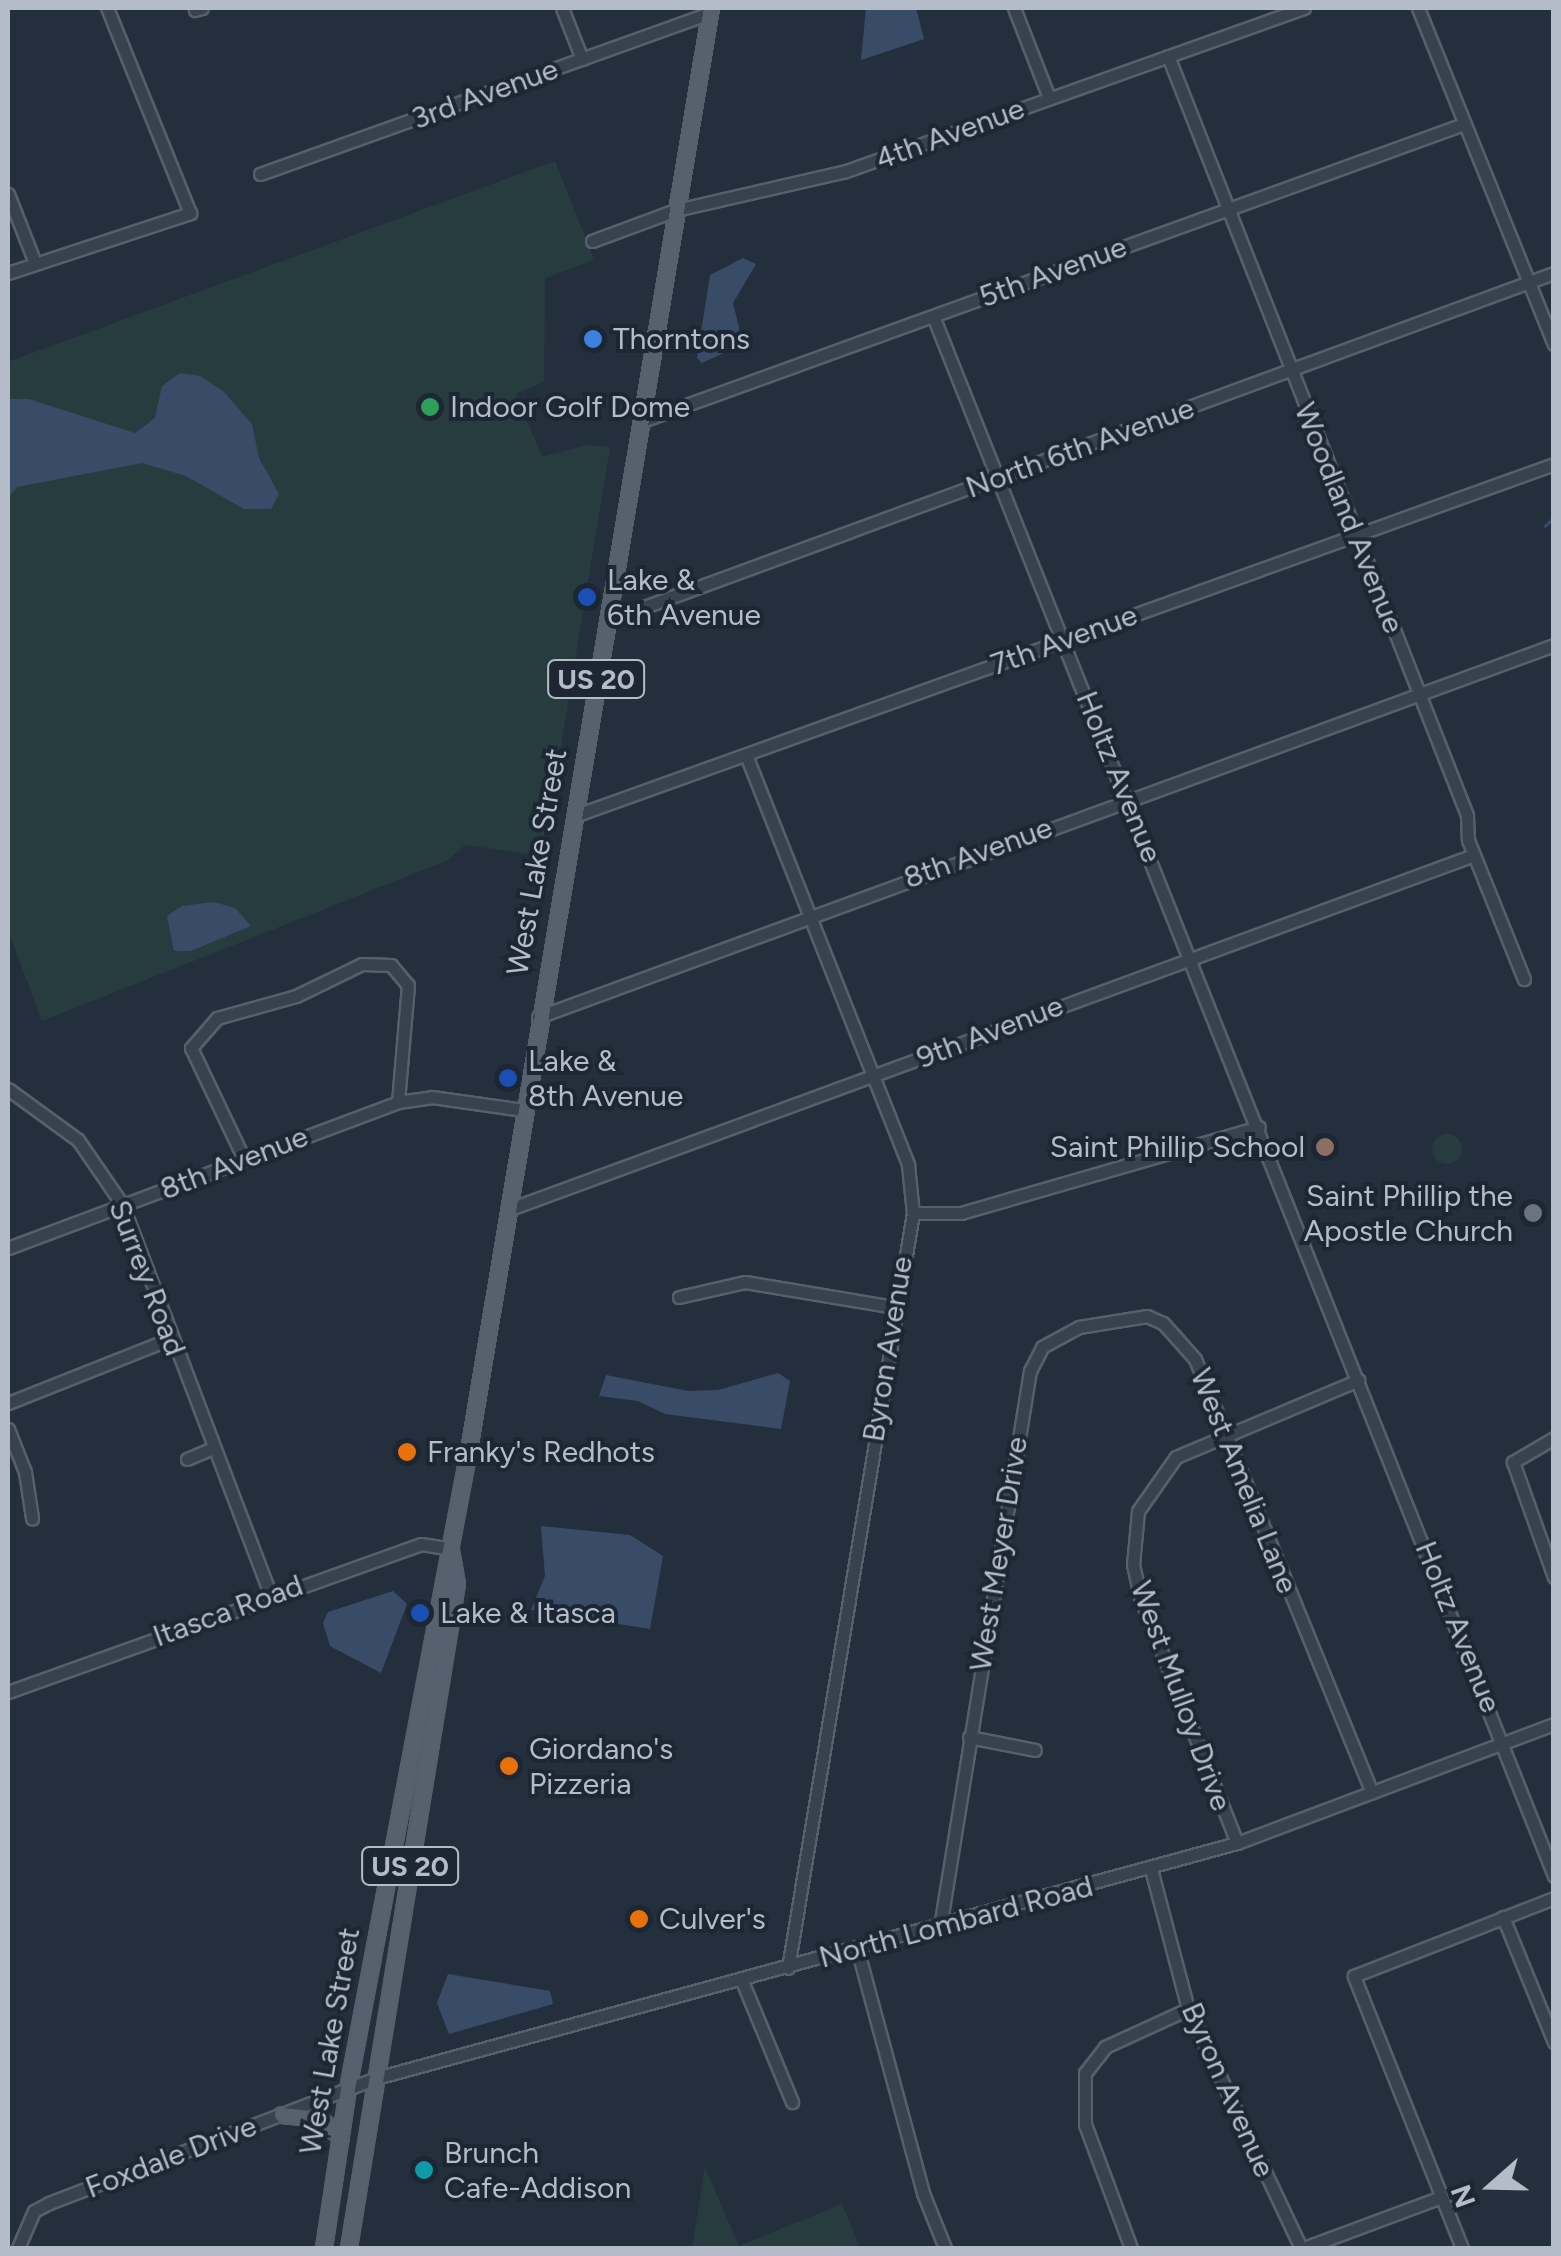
<!DOCTYPE html>
<html>
<head>
<meta charset="utf-8">
<style>
  body { margin:0 }
  #map { position:relative; width:1561px; height:2256px; overflow:hidden; background:#242f3e; font-family:Figtree,sans-serif }
  div>[style] { position:absolute }
  .green>* { inset:0; background:#263c3f }
  .round { border-radius:50% }
  .water>* { inset:0; background:#394c67 }
  .stream>* { height:2.5px; margin:-1.25px; padding:0 1.25px; transform-origin:1.25px; border-radius:1.25px; background:#394c67 }
  .roads { filter:drop-shadow(2px 0 #565f6c) drop-shadow(-2px 0 #565f6c) drop-shadow(0 2px #565f6c) drop-shadow(0 -2px #565f6c) }
  .minor>* { height:11px; margin:-5.5px; padding:0 5.5px; transform-origin:5.5px; border-radius:5.5px; background:#38414e }
  .major>* { height:14px; margin:-7px; padding:0 7px; transform-origin:7px; border-radius:7px; background:#56606e }
  .dots>* { width:28px; height:28px; translate:-50% -50%; box-sizing:border-box; border:5px solid #1d2633; border-radius:50% }
  span { translate:-50% -50%; white-space:nowrap; text-align:center; line-height:1.15; -webkit-text-stroke:8px #1d2633; paint-order:stroke }
  .shield-label span { padding:2px 8px; background:#1d2633; border:2px solid; border-radius:8px; -webkit-text-stroke-width:0 }
  .shield-label { font-size:28px; color:#b4bcc9; font-weight:700 }
  .street-label { font-size:30px; color:#b4bcc9 }
  .poi-label { font-size:30px; color:#b4bcc9 }
  .left { translate:0 -50%; text-align:left }
  .right { translate:-100% -50%; text-align:right }
  .frame { position:absolute; inset:0; border:10px solid #b4bcc9; pointer-events:none }
  .north { position:absolute; left:1441px; top:2136px; width:100px; height:100px; -webkit-text-stroke:8px #1d2633; paint-order:stroke; rotate:250deg; font-size:28px; font-weight:700; line-height:40px; text-align:center; color:#b4bcc9 }
  .north::after { content:''; display:block; margin:auto; width:35px; height:45px; background:#b4bcc9; clip-path:polygon(50% 0,100% 100%,50% 72%,0 100%) }
</style>
</head>
<body>
<div id="map">
  <div class="green">
    <div style="clip-path:polygon(555px 161px,594px 260px,545px 278px,544px 382px,516px 394px,542px 457px,587px 445px,610px 447px,543px 856px,465px 845px,448px 860px,42px 1021px,8px 930px,8px 362px)"></div>
    <div class="round" style="left:1432px;top:1134px;width:30px;height:30px"></div>
    <div style="clip-path:polygon(705px 2167px,739px 2246px,842px 2204px,860px 2248px,692px 2248px)"></div>
  </div>
  <div class="water">
    <div style="clip-path:polygon(866px 8px,916px 8px,924px 39px,861px 60px)"></div>
    <div style="clip-path:polygon(743px 258px,756px 264px,733px 303px,743px 344px,702px 363px,697px 358px,710px 275px)"></div>
    <div style="clip-path:polygon(180px 373px,200px 376px,223px 391px,252px 424px,259px 458px,279px 494px,271px 509px,244px 509px,186px 476px,142px 463px,17px 487px,8px 498px,8px 399px,29px 399px,135px 433px,155px 418px,162px 386px)"></div>
    <div style="clip-path:polygon(214px 902px,235px 908px,251px 926px,191px 951px,174px 951px,167px 916px,182px 906px)"></div>
    <div style="clip-path:polygon(778px 1373px,790px 1381px,781px 1429px,665px 1414px,638px 1401px,599px 1396px,606px 1375px,688px 1391px,718px 1390px)"></div>
    <div style="clip-path:polygon(541px 1526px,630px 1535px,663px 1556px,650px 1629px,531px 1610px,545px 1576px)"></div>
    <div style="clip-path:polygon(393px 1591px,407px 1604px,381px 1673px,330px 1646px,323px 1623px,328px 1612px)"></div>
    <div style="clip-path:polygon(448px 1974px,550px 1991px,553px 2004px,449px 2034px,437px 2003px)"></div>
  </div>
  <div class="stream">
    <div style="left:1545px;top:526px;width:13px;rotate:-45deg"></div>
  </div>
  <div class="roads">
    <div class="minor">
      <div style="left:562px;top:8px;width:55px;rotate:68.6deg"></div>
      <div style="left:1014px;top:8px;width:97px;rotate:68.7deg"></div>
      <div style="left:1418px;top:8px;width:362px;rotate:68deg"></div>
      <div style="left:195px;top:10px;width:7px;rotate:-16deg"></div>
      <div style="left:1168px;top:56px;width:816px;rotate:68.5deg"></div>
      <div style="left:1467px;top:815px;width:25px;rotate:88deg"></div>
      <div style="left:1468px;top:840px;width:150px;rotate:68.1deg"></div>
      <div style="left:260px;top:174px;width:478px;rotate:-19.7deg"></div>
      <div style="left:8px;top:194px;width:74px;rotate:68.6deg"></div>
      <div style="left:592px;top:241px;width:90px;rotate:-20.3deg"></div>
      <div style="left:676px;top:210px;width:174px;rotate:-12.9deg"></div>
      <div style="left:846px;top:171px;width:486px;rotate:-19.6deg"></div>
      <div style="left:8px;top:273px;width:192px;rotate:-18.2deg"></div>
      <div style="left:190px;top:213px;width:221px;rotate:-112deg"></div>
      <div style="left:933px;top:316px;width:1679px;rotate:68.29deg"></div>
      <div style="left:642px;top:421px;width:874px;rotate:-19.87deg"></div>
      <div style="left:606px;top:621px;width:1010px;rotate:-20.16deg"></div>
      <div style="left:746px;top:755px;width:441px;rotate:68.4deg"></div>
      <div style="left:908px;top:1165px;width:48px;rotate:84.1deg"></div>
      <div style="left:913px;top:1213px;width:765px;rotate:99.4deg"></div>
      <div style="left:574px;top:816px;width:1041px;rotate:-19.76deg"></div>
      <div style="left:538px;top:1017px;width:1082px;rotate:-20.11deg"></div>
      <div style="left:8px;top:1089px;width:87px;rotate:36.1deg"></div>
      <div style="left:78px;top:1140px;width:78px;rotate:55.5deg"></div>
      <div style="left:122px;top:1204px;width:417px;rotate:69.2deg"></div>
      <div style="left:244px;top:1159px;width:123px;rotate:-115.5deg"></div>
      <div style="left:191px;top:1048px;width:40px;rotate:-49deg"></div>
      <div style="left:217px;top:1018px;width:82px;rotate:-15.6deg"></div>
      <div style="left:296px;top:996px;width:73px;rotate:-25.9deg"></div>
      <div style="left:362px;top:964px;width:29px;rotate:2deg"></div>
      <div style="left:391px;top:965px;width:26px;rotate:50deg"></div>
      <div style="left:408px;top:985px;width:117px;rotate:94.9deg"></div>
      <div style="left:507px;top:1210px;width:1030px;rotate:-20.16deg"></div>
      <div style="left:913px;top:1213px;width:48px"></div>
      <div style="left:961px;top:1213px;width:310px;rotate:-16.1deg"></div>
      <div style="left:8px;top:1248px;width:416px;rotate:-20.5deg"></div>
      <div style="left:398px;top:1102px;width:34px;rotate:-8deg"></div>
      <div style="left:432px;top:1097px;width:92px;rotate:8.1deg"></div>
      <div style="left:679px;top:1297px;width:68px;rotate:-12.8deg"></div>
      <div style="left:745px;top:1282px;width:152px;rotate:9.5deg"></div>
      <div style="left:8px;top:1403px;width:174px;rotate:-21.6deg"></div>
      <div style="left:8px;top:1429px;width:46px;rotate:68.4deg"></div>
      <div style="left:25px;top:1472px;width:47px;rotate:81.3deg"></div>
      <div style="left:1554px;top:1438px;width:48px;rotate:149.7deg"></div>
      <div style="left:1513px;top:1462px;width:122px;rotate:70.4deg"></div>
      <div style="left:187px;top:1459px;width:28px;rotate:-23deg"></div>
      <div style="left:8px;top:1692px;width:439px;rotate:-19.7deg"></div>
      <div style="left:421px;top:1544px;width:30px;rotate:9deg"></div>
      <div style="left:969px;top:1737px;width:67px;rotate:11.1deg"></div>
      <div style="left:1237px;top:1843px;width:264px;rotate:-111.5deg"></div>
      <div style="left:1140px;top:1597px;width:33px;rotate:-102deg"></div>
      <div style="left:1133px;top:1565px;width:54px;rotate:-84.7deg"></div>
      <div style="left:1138px;top:1511px;width:66px;rotate:-54.9deg"></div>
      <div style="left:1176px;top:1457px;width:198px;rotate:-22.9deg"></div>
      <div style="left:1151px;top:1869px;width:145px;rotate:75.2deg"></div>
      <div style="left:1188px;top:2009px;width:264px;rotate:64.7deg"></div>
      <div style="left:1503px;top:1917px;width:135px;rotate:67.8deg"></div>
      <div style="left:940px;top:1927px;width:563px;rotate:-80.81deg"></div>
      <div style="left:1030px;top:1371px;width:27px;rotate:-63deg"></div>
      <div style="left:1042px;top:1347px;width:42px;rotate:-28.4deg"></div>
      <div style="left:1079px;top:1327px;width:69px;rotate:-9.2deg"></div>
      <div style="left:1147px;top:1316px;width:17px;rotate:24deg"></div>
      <div style="left:1163px;top:1323px;width:48px;rotate:48.4deg"></div>
      <div style="left:1195px;top:1359px;width:468px;rotate:67.8deg"></div>
      <div style="left:857px;top:1948px;width:254px;rotate:74.9deg"></div>
      <div style="left:923px;top:2193px;width:59px;rotate:68.2deg"></div>
      <div style="left:742px;top:1981px;width:131px;rotate:67.5deg"></div>
      <div style="left:18px;top:2248px;width:40px;rotate:-66.6deg"></div>
      <div style="left:34px;top:2211px;width:17px;rotate:-28deg"></div>
      <div style="left:49px;top:2203px;width:350px;rotate:-20.9deg"></div>
      <div style="left:376px;top:2078px;width:892px;rotate:-15.27deg"></div>
      <div style="left:1237px;top:1843px;width:339px;rotate:-20.6deg"></div>
      <div style="left:1131px;top:2248px;width:132px;rotate:-110.4deg"></div>
      <div style="left:1085px;top:2124px;width:51px;rotate:-90deg"></div>
      <div style="left:1085px;top:2073px;width:33px;rotate:-52deg"></div>
      <div style="left:1105px;top:2047px;width:91px;rotate:-24.6deg"></div>
      <div style="left:1304px;top:2248px;width:146px;rotate:-20.4deg"></div>
      <div style="left:1462px;top:2248px;width:293px;rotate:-111.7deg"></div>
      <div style="left:1354px;top:1976px;width:215px;rotate:-21.3deg"></div>
    </div>
    <div class="major">
      <div style="left:282px;top:2115px;width:38px;rotate:6deg"></div>
      <div style="left:320px;top:2119px;width:28px;rotate:41deg"></div>
      <div style="left:324px;top:2248px;width:161px;rotate:-81.4deg"></div>
      <div style="left:348px;top:2089px;width:644px;rotate:-79.27deg"></div>
      <div style="left:468px;top:1456px;width:1468px;rotate:-80.47deg"></div>
      <div style="left:349px;top:2248px;width:673px;rotate:-80.76deg"></div>
      <div style="left:457px;top:1584px;width:35px;rotate:-100deg"></div>
    </div>
  </div>
  <div class="dots">
    <div style="left:593px;top:339px;background:#3f7fe0"></div>
    <div style="left:430px;top:407px;background:#2e9e5b"></div>
    <div style="left:587px;top:597px;background:#1a4fb4"></div>
    <div style="left:508px;top:1078px;background:#1a4fb4"></div>
    <div style="left:1325px;top:1147px;background:#8d6e63"></div>
    <div style="left:1533px;top:1213px;background:#6b7280"></div>
    <div style="left:407px;top:1452px;background:#e8710a"></div>
    <div style="left:420px;top:1613px;background:#1a4fb4"></div>
    <div style="left:509px;top:1766px;background:#e8710a"></div>
    <div style="left:639px;top:1919px;background:#e8710a"></div>
    <div style="left:424px;top:2170px;background:#0f9aa8"></div>
  </div>
  <div class="shield-label">
    <span style="left:596px;top:679px">US 20</span>
    <span style="left:410px;top:1866px">US 20</span>
  </div>
  <div class="street-label">
    <span style="left:485px;top:94px;rotate:-20deg">3rd Avenue</span>
    <span style="left:950px;top:134px;rotate:-20deg">4th Avenue</span>
    <span style="left:1053px;top:272px;rotate:-20deg">5th Avenue</span>
    <span style="left:1080px;top:448px;rotate:-20deg">North 6th Avenue</span>
    <span style="left:1349px;top:518px;rotate:68deg">Woodland Avenue</span>
    <span style="left:1064px;top:640px;rotate:-20deg">7th Avenue</span>
    <span style="left:1119px;top:777px;rotate:68deg">Holtz Avenue</span>
    <span style="left:978px;top:853px;rotate:-20deg">8th Avenue</span>
    <span style="left:537px;top:862px;rotate:-80deg">West Lake Street</span>
    <span style="left:990px;top:1032px;rotate:-21deg">9th Avenue</span>
    <span style="left:234px;top:1163px;rotate:-21deg">8th Avenue</span>
    <span style="left:147px;top:1278px;rotate:69deg">Surrey Road</span>
    <span style="left:888px;top:1349px;rotate:-81deg">Byron Avenue</span>
    <span style="left:1244px;top:1481px;rotate:68deg">West Amelia Lane</span>
    <span style="left:999px;top:1554px;rotate:-81deg">West Meyer Drive</span>
    <span style="left:228px;top:1611px;rotate:-20deg">Itasca Road</span>
    <span style="left:1458px;top:1627px;rotate:68deg">Holtz Avenue</span>
    <span style="left:1181px;top:1696px;rotate:70deg">West Mulloy Drive</span>
    <span style="left:956px;top:1922px;rotate:-15deg">North Lombard Road</span>
    <span style="left:330px;top:2041px;rotate:-80deg">West Lake Street</span>
    <span style="left:1228px;top:2090px;rotate:66deg">Byron Avenue</span>
    <span style="left:171px;top:2157px;rotate:-21deg">Foxdale Drive</span>
  </div>
  <div class="poi-label">
    <span class="left" style="left:613px;top:339px">Thorntons</span>
    <span class="left" style="left:450px;top:407px">Indoor Golf Dome</span>
    <span class="left" style="left:607px;top:597px">Lake &amp;<br>6th Avenue</span>
    <span class="left" style="left:528px;top:1078px">Lake &amp;<br>8th Avenue</span>
    <span class="right" style="left:1305px;top:1147px">Saint Phillip School</span>
    <span class="right" style="left:1513px;top:1213px">Saint Phillip the<br>Apostle Church</span>
    <span class="left" style="left:427px;top:1452px">Franky's Redhots</span>
    <span class="left" style="left:440px;top:1613px">Lake &amp; Itasca</span>
    <span class="left" style="left:529px;top:1766px">Giordano's<br>Pizzeria</span>
    <span class="left" style="left:659px;top:1919px">Culver's</span>
    <span class="left" style="left:444px;top:2170px">Brunch<br>Cafe-Addison</span>
  </div>
  <div class="frame"></div>
  <div class="north">N</div>
</div>
</body>
</html>
